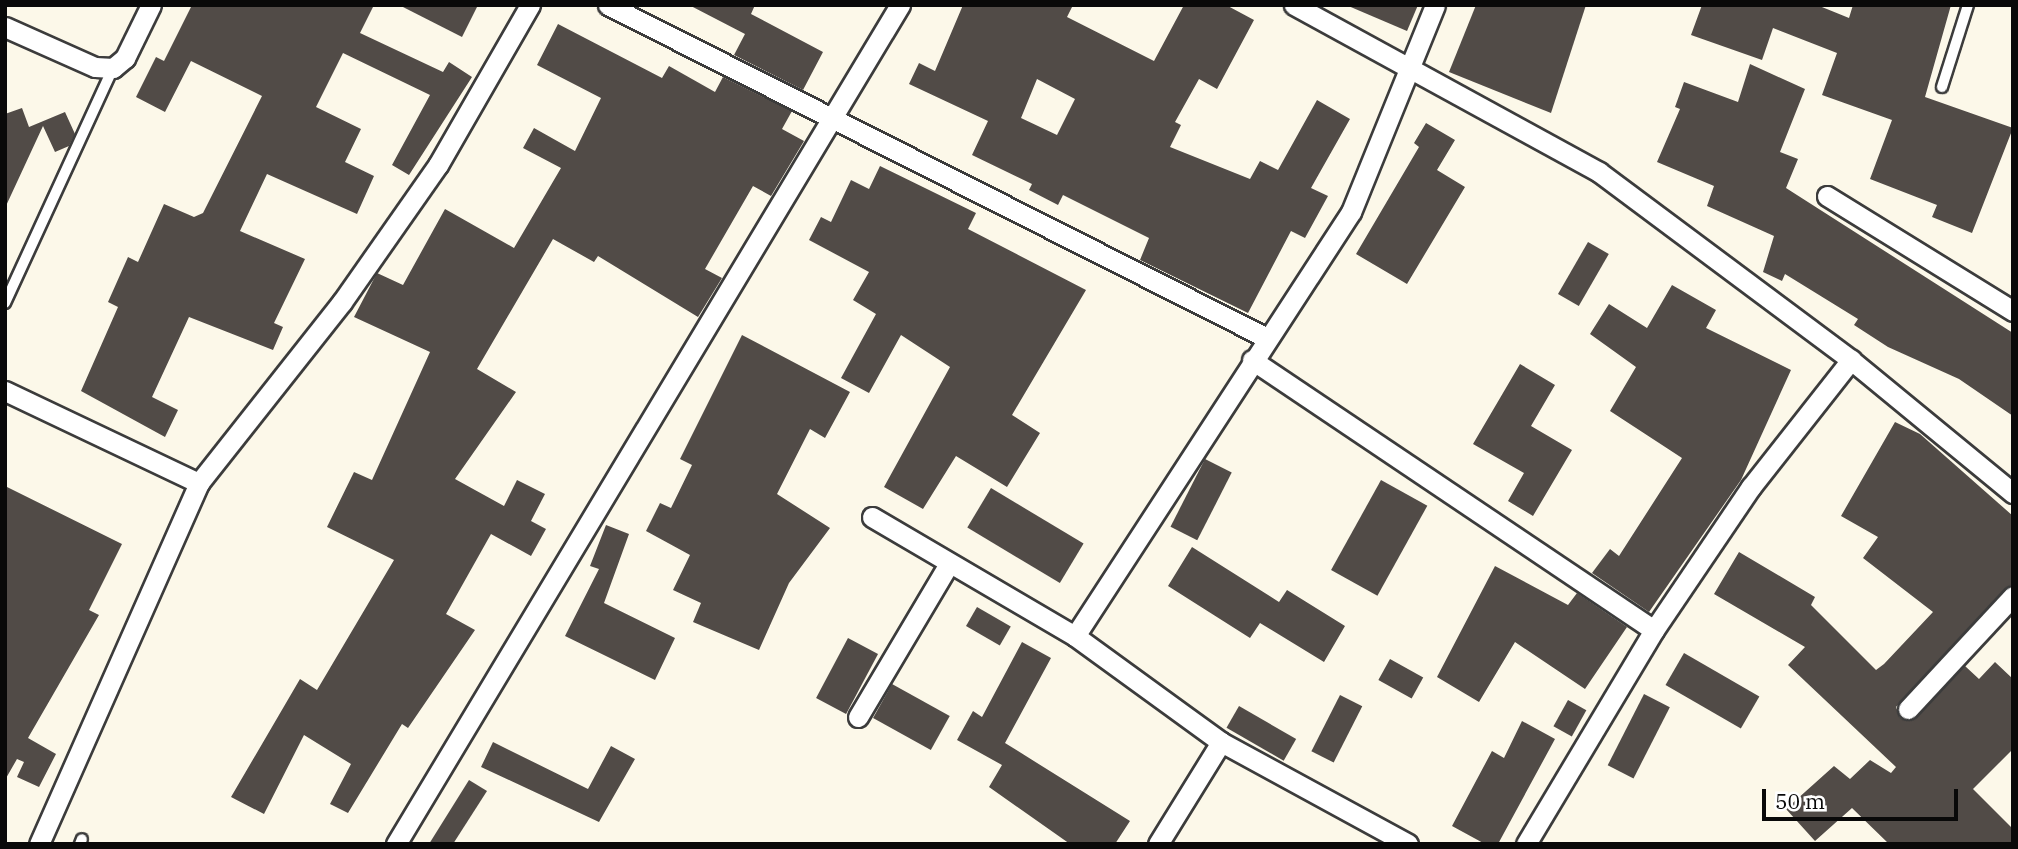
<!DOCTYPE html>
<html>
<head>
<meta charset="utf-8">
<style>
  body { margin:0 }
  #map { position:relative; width:2018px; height:849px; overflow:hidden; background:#fcf8e9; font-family:"IBM Plex Serif",serif }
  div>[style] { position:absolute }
  .building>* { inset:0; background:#514b47; transform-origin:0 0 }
  .roads { filter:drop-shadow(2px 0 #3c3c3c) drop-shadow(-2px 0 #3c3c3c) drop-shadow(0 2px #3c3c3c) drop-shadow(0 -2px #3c3c3c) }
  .lane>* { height:10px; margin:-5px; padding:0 5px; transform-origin:5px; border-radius:5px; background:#fff }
  .street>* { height:19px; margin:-9.5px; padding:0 9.5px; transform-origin:9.5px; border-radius:9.5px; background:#fff }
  span { translate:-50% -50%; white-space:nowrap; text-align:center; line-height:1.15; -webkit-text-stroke:7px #fff; paint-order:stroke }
  .frame { position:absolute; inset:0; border:7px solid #090909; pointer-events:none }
  .scale { position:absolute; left:1762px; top:789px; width:196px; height:32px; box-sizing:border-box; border:4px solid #090909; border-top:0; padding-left:9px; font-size:21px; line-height:24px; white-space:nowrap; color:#090909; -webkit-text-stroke:5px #fff; paint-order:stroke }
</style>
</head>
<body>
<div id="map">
  <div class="building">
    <div style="clip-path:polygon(192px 5px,374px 5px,360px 33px,443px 72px,449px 62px,472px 77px,409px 175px,392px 165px,430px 95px,343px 53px,316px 107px,361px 129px,345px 162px,374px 176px,357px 214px,267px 174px,240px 231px,305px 259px,274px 323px,283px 327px,273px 350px,189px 317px,152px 397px,178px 410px,165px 437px,81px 391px,118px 307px,108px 302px,128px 257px,138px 262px,164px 204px,194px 217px,203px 213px,262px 96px,191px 61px,165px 112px,136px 97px,156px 57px,164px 61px)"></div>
    <div style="clip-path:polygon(399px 5px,478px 5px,462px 37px)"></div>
    <div style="clip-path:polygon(689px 5px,755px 5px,751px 14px,823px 52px,803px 90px,734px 55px,745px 34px)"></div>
    <div style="clip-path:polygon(evenodd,963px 5px,1073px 5px,1067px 17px,1154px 61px,1184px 5px,1226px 5px,1254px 20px,1217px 89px,1199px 79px,1175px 122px,1181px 125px,1170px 147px,1250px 179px,1260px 161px,1278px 170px,1317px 100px,1350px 119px,1311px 188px,1328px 196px,1305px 238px,1291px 231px,1248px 313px,1140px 260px,1149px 238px,1063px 195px,1058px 205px,1029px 190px,1032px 184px,972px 155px,988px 121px,909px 84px,919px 63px,935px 71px,963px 5px,1037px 79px,1075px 99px,1057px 135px,1021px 118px,1037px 79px)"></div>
    <div style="clip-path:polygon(1346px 5px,1418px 5px,1407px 31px)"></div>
    <div style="clip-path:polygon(1476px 5px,1586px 5px,1551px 113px,1449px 72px)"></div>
    <div style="clip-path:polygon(1702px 5px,1817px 5px,1849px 18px,1853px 5px,1951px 5px,1925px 97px,2013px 128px,1972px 233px,1932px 217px,1937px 205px,1870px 179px,1892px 120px,1822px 95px,1837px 53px,1773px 28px,1762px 60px,1691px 35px)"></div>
    <div style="clip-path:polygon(558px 24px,662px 78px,669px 66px,715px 92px,723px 77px,792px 111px,782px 129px,804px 141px,771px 196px,753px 186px,705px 269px,722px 278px,698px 317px,598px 256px,594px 262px,553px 239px,477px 369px,516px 392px,455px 479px,504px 506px,517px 480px,545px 494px,531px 521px,546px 529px,531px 556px,491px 534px,446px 614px,475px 630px,408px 728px,402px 724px,348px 813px,330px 804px,351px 764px,304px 735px,264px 814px,231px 797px,300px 679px,317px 690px,394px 560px,327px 527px,354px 472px,372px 480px,430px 352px,354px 317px,377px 273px,403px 285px,445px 209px,514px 248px,561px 168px,523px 148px,534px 128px,575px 151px,601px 98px,537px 65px)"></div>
    <div style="clip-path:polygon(1750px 64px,1805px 89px,1780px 152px,1798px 159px,1786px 188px,2013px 333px,2013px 416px,1959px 379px,1888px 347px,1854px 325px,1858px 319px,1785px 274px,1782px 281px,1763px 272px,1774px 236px,1707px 206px,1714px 186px,1657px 162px,1680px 109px,1675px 107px,1684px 82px,1738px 102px)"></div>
    <div style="clip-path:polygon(22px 108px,29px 127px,65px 112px,75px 134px,69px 146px,55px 152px,43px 126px,5px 208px,5px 114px)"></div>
    <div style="clip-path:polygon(1426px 123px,1455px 140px,1437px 170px,1465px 187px,1407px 284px,1356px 254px,1419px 147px,1414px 143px)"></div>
    <div style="clip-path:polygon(880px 166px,976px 213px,968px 229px,1086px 290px,1012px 415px,1040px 433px,1007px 487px,956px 456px,923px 509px,884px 487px,950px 367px,901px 335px,869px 393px,841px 378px,876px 314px,853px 300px,869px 272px,809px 240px,821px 217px,831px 222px,851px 180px,869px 189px)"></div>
    <div style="left:1588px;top:242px;width:24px;height:60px;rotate:30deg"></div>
    <div style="clip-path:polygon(1672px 285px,1716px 310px,1706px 328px,1791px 370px,1741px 480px,1649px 612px,1592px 573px,1610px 549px,1619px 556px,1682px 458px,1610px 411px,1636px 367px,1590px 334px,1609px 304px,1647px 328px)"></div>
    <div style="clip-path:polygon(742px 335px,850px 392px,825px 438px,810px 429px,777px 494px,830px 528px,789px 583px,759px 650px,693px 622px,701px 603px,673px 590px,690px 555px,646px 531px,660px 503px,671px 508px,692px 465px,680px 459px)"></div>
    <div style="clip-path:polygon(1520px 364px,1555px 385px,1531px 426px,1572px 450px,1533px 516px,1508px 501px,1524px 473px,1473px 444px)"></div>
    <div style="clip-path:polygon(1895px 422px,1920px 434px,2013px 516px,2013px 583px,1896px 707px,1900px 718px,1912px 720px,1965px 666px,1979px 679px,1995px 662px,2013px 679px,2013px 749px,1973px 789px,2013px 829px,2013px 844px,1889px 844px,1852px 808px,1815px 841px,1786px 809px,1834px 766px,1850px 779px,1870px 760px,1891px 773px,1896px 767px,1788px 665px,1805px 647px,1714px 594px,1739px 552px,1815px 597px,1811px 605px,1876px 670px,1884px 664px,1933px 612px,1863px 558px,1878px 537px,1841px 516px)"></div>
    <div style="left:1205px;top:459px;width:30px;height:76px;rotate:27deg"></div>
    <div style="left:1381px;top:480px;width:53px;height:103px;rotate:29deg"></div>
    <div style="clip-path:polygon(5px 486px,122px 544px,89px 610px,99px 615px,28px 738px,56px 754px,39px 787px,17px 777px,24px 762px,17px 759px,5px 780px)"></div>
    <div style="left:991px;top:488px;width:108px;height:46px;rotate:31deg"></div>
    <div style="clip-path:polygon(606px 525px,629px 534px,604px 603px,675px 638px,655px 680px,565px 636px,599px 569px,590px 566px)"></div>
    <div style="clip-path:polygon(1192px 547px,1279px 602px,1287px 590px,1345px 626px,1324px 662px,1260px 623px,1250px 638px,1168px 586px)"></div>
    <div style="clip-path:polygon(1495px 566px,1568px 605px,1577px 593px,1627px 627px,1585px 689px,1515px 642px,1479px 702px,1437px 677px)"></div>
    <div style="left:977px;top:607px;width:39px;height:22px;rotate:30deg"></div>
    <div style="left:848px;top:638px;width:34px;height:68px;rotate:28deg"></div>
    <div style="clip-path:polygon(1022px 642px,1051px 658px,1005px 743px,1130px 821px,1115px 844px,1070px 844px,989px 787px,1002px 765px,957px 740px,973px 711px,982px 717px)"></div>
    <div style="left:1684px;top:653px;width:87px;height:37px;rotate:30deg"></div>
    <div style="left:1390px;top:659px;width:38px;height:24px;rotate:29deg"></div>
    <div style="left:892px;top:684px;width:66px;height:39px;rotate:29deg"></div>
    <div style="left:1644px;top:694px;width:29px;height:80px;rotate:27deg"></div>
    <div style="left:1340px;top:695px;width:25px;height:63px;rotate:27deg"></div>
    <div style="left:1568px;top:700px;width:21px;height:30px;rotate:29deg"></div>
    <div style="left:1239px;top:706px;width:66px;height:25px;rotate:30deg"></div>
    <div style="clip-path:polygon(1522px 721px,1555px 739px,1498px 844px,1485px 844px,1452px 826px,1492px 751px,1504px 758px)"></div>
    <div style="clip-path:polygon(493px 742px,588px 789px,611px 746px,635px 759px,599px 822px,481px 767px)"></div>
    <div style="clip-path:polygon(469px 780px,487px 791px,453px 844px,429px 844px)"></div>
  </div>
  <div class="roads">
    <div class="lane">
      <div style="left:1942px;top:87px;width:86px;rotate:-72.4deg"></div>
      <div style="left:5px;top:303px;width:259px;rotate:-65.3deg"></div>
      <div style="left:80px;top:844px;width:5px;rotate:-68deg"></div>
    </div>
    <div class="street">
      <div style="left:608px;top:5px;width:736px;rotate:26.81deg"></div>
      <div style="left:1294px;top:5px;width:348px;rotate:28.7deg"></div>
      <div style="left:1599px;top:172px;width:314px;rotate:36.7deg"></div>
      <div style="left:1851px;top:360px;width:210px;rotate:39.4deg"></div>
      <div style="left:5px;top:27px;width:98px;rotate:24deg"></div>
      <div style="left:95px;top:67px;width:18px;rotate:3deg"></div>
      <div style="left:113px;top:68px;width:16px;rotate:-40deg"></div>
      <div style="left:125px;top:58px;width:59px;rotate:-63.9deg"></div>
      <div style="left:1827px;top:196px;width:219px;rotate:31.7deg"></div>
      <div style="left:1252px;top:360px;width:484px;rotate:33.9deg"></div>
      <div style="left:5px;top:391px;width:215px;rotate:25.4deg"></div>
      <div style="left:872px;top:517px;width:235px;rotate:30.4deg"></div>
      <div style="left:1075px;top:636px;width:180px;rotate:36deg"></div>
      <div style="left:1221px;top:742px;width:213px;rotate:28.6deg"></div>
      <div style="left:1075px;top:636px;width:506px;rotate:-56.94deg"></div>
      <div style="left:1351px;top:212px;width:223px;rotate:-67.9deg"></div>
      <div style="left:1908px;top:709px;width:154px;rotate:-47.1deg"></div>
      <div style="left:858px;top:717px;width:178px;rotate:-59.3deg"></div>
      <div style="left:39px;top:844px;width:395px;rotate:-66.1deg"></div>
      <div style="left:199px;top:483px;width:231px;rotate:-51.7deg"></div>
      <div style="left:342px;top:302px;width:167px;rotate:-55deg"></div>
      <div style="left:438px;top:165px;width:185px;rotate:-60.1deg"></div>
      <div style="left:396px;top:844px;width:979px;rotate:-59.01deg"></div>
      <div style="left:1158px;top:844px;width:120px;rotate:-58.3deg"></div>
      <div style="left:1526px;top:844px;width:249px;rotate:-59.1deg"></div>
      <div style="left:1654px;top:630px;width:173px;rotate:-55.9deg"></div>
      <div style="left:1751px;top:487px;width:162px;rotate:-51.8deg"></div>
    </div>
  </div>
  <div class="frame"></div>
  <div class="scale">50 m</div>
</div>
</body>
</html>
